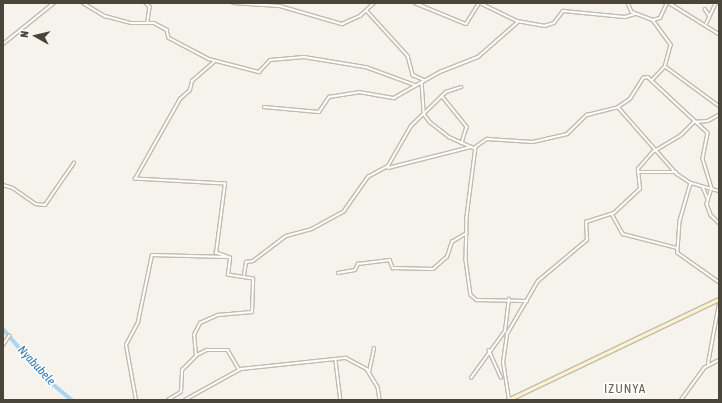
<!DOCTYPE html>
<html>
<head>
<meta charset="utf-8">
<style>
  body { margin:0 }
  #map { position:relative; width:722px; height:403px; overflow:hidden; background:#f6f3ec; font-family:"Asap Condensed",sans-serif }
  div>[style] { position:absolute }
  .river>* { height:4px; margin:-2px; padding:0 2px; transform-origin:2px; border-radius:2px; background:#a9d4f2 }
  .roads { filter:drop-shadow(1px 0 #c2bbae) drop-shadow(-1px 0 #c2bbae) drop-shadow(0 1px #c2bbae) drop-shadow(0 -1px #c2bbae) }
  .street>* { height:1.5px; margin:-0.75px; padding:0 0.75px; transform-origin:0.75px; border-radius:0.75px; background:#fff }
  .secondary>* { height:2.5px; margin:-1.25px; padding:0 1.25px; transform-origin:1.25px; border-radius:1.25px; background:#fff3cd }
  span { translate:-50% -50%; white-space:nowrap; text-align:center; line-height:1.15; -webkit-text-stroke:3.5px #fff; paint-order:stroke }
  .water-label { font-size:12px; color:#2e7ab2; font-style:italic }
  .quarter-label { font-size:13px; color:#6e6250; letter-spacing:1px }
  .frame { position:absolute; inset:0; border:4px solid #4b4439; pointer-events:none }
  .north { position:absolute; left:16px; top:16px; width:40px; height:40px; -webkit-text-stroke:3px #fff; paint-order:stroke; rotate:278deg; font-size:11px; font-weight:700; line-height:16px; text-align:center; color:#4b4439 }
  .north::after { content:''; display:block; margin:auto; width:14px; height:18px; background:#4b4439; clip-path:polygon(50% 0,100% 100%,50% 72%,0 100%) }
</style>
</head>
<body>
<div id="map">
  <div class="river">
    <div style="left:3px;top:329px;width:62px;rotate:49.6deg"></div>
    <div style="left:43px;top:376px;width:38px;rotate:40deg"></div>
  </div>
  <div class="roads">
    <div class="street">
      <div style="left:83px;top:3px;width:26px;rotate:31deg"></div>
      <div style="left:105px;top:16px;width:27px;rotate:15deg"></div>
      <div style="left:131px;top:23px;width:23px"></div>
      <div style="left:154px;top:23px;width:15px;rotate:28deg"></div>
      <div style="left:167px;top:30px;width:8px;rotate:76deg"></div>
      <div style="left:169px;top:38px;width:45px;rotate:27.7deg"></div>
      <div style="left:209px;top:59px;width:52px;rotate:14.6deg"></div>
      <div style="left:259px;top:72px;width:16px;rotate:-47deg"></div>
      <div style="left:270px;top:60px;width:34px;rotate:-5deg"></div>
      <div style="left:304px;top:57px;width:63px;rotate:9.2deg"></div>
      <div style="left:366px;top:67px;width:52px;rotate:20.2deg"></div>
      <div style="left:146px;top:3px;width:6px;rotate:45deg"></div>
      <div style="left:150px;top:7px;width:15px;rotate:98deg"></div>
      <div style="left:233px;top:3px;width:47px;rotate:3.7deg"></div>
      <div style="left:280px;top:6px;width:65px;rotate:16.2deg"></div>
      <div style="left:342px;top:24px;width:20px;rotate:-24deg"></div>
      <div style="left:360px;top:16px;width:19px;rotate:-43deg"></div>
      <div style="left:415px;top:3px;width:55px;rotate:22.4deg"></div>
      <div style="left:466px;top:24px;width:25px;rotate:-58deg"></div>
      <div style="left:480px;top:3px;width:41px;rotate:25.9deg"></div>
      <div style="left:517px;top:21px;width:27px;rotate:10deg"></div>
      <div style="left:544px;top:26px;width:10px;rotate:-17deg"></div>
      <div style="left:554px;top:23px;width:15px;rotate:-53deg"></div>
      <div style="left:563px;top:11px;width:62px;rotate:5.5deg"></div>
      <div style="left:625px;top:17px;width:10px;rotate:-17deg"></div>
      <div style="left:628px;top:3px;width:10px;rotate:66deg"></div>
      <div style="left:632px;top:12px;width:22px;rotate:21deg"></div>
      <div style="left:653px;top:20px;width:31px;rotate:54deg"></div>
      <div style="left:671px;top:45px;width:23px;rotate:105deg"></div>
      <div style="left:665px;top:67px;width:18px;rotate:133deg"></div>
      <div style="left:669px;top:3px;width:59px;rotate:31.8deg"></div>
      <div style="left:705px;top:9px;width:7px;rotate:56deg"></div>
      <div style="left:367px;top:11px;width:61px;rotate:47.7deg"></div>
      <div style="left:408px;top:56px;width:20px;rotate:75deg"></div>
      <div style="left:413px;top:75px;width:12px;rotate:24deg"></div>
      <div style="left:653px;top:20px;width:7px;rotate:-16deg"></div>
      <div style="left:660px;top:18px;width:17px;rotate:-65deg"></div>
      <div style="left:706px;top:24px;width:23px;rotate:-65deg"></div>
      <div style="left:3px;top:44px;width:65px;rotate:-38.8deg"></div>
      <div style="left:666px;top:67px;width:66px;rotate:36.3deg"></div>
      <div style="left:422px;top:82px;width:32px;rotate:86deg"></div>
      <div style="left:424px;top:114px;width:10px;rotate:53deg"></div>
      <div style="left:430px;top:122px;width:24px;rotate:38deg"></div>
      <div style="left:449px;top:137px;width:27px;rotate:24deg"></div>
      <div style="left:474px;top:148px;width:16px;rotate:-35deg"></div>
      <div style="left:487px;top:139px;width:46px;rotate:3.7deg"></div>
      <div style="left:533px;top:142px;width:35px;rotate:-13deg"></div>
      <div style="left:567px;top:134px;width:28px;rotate:-44deg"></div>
      <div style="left:587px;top:115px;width:32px;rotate:-14deg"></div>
      <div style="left:618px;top:107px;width:14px;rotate:-34deg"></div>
      <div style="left:630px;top:99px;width:25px;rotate:-58deg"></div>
      <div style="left:643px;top:78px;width:5px;rotate:-11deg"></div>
      <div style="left:648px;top:77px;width:82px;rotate:43deg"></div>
      <div style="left:708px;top:133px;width:26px;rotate:101deg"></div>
      <div style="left:703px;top:159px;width:30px;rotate:73deg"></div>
      <div style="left:712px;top:188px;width:17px;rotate:107deg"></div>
      <div style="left:707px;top:204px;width:12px;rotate:70deg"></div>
      <div style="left:711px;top:215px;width:11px;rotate:45deg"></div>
      <div style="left:442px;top:96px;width:40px;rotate:51deg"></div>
      <div style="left:467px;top:127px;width:17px;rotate:107deg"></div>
      <div style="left:264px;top:107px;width:55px;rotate:5.2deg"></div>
      <div style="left:319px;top:112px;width:18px;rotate:-56deg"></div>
      <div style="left:329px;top:97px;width:30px;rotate:-9deg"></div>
      <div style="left:359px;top:92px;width:36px;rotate:10deg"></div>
      <div style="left:394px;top:98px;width:53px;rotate:-29.5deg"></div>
      <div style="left:440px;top:72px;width:41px;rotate:-21.5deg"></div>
      <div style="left:478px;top:57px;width:53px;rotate:-41.2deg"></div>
      <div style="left:618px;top:107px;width:89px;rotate:48.6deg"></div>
      <div style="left:677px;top:174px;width:17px;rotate:33deg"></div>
      <div style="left:691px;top:183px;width:29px;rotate:16deg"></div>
      <div style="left:476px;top:147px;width:71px;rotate:97.3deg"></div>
      <div style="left:467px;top:217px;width:43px;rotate:91.3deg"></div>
      <div style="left:466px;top:260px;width:35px;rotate:82deg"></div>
      <div style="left:471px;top:295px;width:8px;rotate:40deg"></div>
      <div style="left:477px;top:300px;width:50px;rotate:1.1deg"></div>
      <div style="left:388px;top:168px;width:86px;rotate:-14.2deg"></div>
      <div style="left:638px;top:172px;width:38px"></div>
      <div style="left:691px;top:183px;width:40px;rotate:106deg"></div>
      <div style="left:680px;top:221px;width:32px;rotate:94deg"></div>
      <div style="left:678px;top:253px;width:50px;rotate:35.3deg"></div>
      <div style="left:3px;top:185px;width:10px;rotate:17deg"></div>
      <div style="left:13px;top:188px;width:28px;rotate:35deg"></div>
      <div style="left:36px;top:204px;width:9px;rotate:6deg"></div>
      <div style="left:45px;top:205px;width:51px;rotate:-55.4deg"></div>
      <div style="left:703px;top:187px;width:13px;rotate:67deg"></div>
      <div style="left:612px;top:214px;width:23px;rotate:61deg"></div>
      <div style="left:623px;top:234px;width:56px;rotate:14.5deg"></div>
      <div style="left:338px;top:273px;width:17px;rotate:-10deg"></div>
      <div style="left:355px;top:270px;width:7px;rotate:-63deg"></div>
      <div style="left:358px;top:264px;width:32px;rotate:-7deg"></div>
      <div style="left:390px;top:260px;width:9px;rotate:69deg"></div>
      <div style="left:393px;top:268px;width:40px;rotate:1.4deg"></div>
      <div style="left:433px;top:269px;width:18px;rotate:-41deg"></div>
      <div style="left:447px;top:257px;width:16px;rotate:-72deg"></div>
      <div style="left:452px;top:242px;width:17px;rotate:-31deg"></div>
      <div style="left:244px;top:275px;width:13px;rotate:-81deg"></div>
      <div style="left:246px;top:262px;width:7px;rotate:-8deg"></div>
      <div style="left:253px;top:261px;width:41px;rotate:-37.1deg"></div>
      <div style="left:286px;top:236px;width:27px;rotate:-15deg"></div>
      <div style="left:312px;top:229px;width:37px;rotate:-29deg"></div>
      <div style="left:344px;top:211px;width:42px;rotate:-54.8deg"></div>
      <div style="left:368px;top:177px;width:23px;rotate:-29deg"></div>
      <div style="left:388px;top:166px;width:46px;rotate:-60.1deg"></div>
      <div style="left:411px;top:126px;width:49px;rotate:-44.2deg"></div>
      <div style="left:446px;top:92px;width:16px;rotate:-18deg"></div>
      <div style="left:3px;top:345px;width:11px;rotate:-56deg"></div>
      <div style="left:489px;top:350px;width:30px;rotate:66deg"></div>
      <div style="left:197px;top:355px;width:11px;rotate:-27deg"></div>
      <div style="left:207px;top:350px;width:21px"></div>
      <div style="left:228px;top:350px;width:22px;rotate:60deg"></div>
      <div style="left:336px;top:361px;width:39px;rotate:83deg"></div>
      <div style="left:708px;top:364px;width:61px;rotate:-79.6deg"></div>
      <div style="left:369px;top:372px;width:24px;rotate:-78deg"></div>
      <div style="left:471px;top:378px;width:58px;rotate:-54.1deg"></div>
      <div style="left:505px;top:331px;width:32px;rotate:-83deg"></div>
      <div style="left:136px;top:400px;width:56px;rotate:-100.3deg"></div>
      <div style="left:126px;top:345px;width:26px;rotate:-62deg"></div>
      <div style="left:138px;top:322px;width:68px;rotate:-78.2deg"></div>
      <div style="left:152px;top:255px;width:75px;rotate:1.5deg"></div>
      <div style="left:168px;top:400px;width:15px;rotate:-32deg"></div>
      <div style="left:181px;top:392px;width:22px;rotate:-87deg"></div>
      <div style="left:182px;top:370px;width:20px;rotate:-45deg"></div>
      <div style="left:196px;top:356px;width:21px;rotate:-95deg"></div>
      <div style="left:194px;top:335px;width:13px;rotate:-63deg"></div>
      <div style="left:200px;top:323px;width:20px;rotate:-24deg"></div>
      <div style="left:218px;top:315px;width:34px;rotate:-5deg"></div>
      <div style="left:252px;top:312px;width:33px;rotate:-88deg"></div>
      <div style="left:253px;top:279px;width:25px;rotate:-171deg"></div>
      <div style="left:228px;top:275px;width:17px;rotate:-83deg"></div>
      <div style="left:230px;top:258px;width:15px;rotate:-160deg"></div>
      <div style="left:216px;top:253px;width:70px;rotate:-82.6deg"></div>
      <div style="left:225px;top:184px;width:90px;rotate:-176.8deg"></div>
      <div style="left:135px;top:179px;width:92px;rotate:-60.6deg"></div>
      <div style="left:180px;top:99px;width:13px;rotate:-42deg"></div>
      <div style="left:190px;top:90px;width:9px;rotate:-77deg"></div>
      <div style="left:192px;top:81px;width:30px;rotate:-41deg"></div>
      <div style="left:185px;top:400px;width:64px;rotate:-29deg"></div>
      <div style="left:241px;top:369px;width:106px;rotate:-6deg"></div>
      <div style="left:346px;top:358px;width:24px;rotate:28deg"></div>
      <div style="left:367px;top:369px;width:21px;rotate:59deg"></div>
      <div style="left:378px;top:387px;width:13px;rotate:81deg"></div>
      <div style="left:509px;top:400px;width:37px;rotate:-99deg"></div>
      <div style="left:503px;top:363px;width:29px;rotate:-82deg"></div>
      <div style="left:507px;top:334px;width:61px;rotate:-59.7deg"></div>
      <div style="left:538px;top:281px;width:64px;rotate:-39.9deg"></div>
      <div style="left:587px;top:240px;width:18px;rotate:-93deg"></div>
      <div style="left:586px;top:222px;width:29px;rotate:-18deg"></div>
      <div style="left:614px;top:213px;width:35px;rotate:-43deg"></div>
      <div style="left:640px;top:189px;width:20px;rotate:-96deg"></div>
      <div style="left:638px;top:169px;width:23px;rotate:-49deg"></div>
      <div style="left:653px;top:152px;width:31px;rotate:-31deg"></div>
      <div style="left:680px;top:136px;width:20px;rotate:-45deg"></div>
      <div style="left:694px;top:122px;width:14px;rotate:-4deg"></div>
      <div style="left:708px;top:121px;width:13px;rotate:-29deg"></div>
      <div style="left:681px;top:400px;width:39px;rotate:-54deg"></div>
      <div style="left:704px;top:368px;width:17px;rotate:-28deg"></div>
    </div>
    <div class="secondary">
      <div style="left:508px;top:400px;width:234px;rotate:-25.6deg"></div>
    </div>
  </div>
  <div class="water-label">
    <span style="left:36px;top:366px;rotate:47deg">Nyabubele</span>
  </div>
  <div class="quarter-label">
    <span style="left:625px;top:389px">IZUNYA</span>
  </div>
  <div class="frame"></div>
  <div class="north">N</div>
</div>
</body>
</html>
